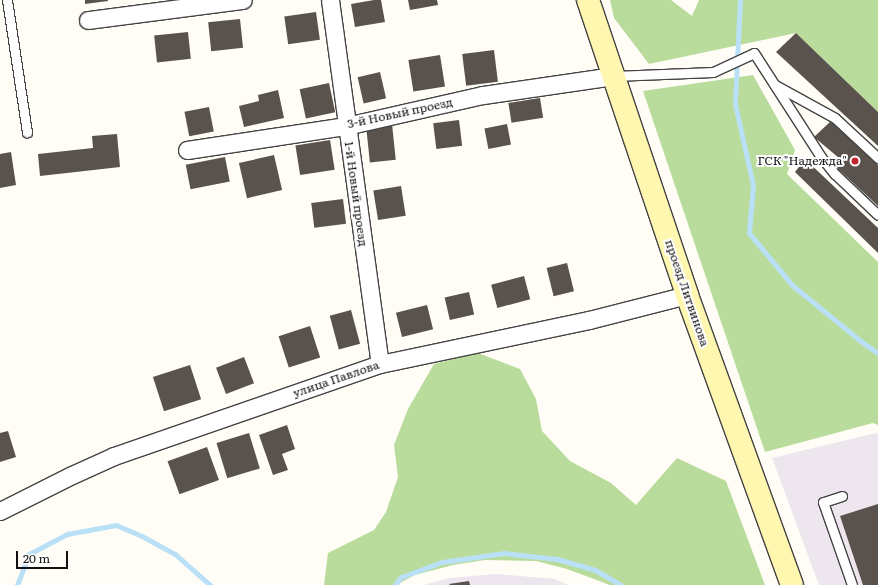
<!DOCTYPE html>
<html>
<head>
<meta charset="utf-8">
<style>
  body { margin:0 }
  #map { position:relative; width:878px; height:585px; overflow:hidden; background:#fffdf5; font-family:Literata,serif }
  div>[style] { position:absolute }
  .industrial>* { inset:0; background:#eee6ef }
  .forest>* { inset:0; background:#b9dc9c }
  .stream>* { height:5px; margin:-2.5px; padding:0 2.5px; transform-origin:2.5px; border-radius:2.5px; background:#b9e0f7 }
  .building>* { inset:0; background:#5a524d; transform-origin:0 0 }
  .roads { filter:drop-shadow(1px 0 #444) drop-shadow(-1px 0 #444) drop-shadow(0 1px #444) drop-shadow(0 -1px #444) }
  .service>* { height:9px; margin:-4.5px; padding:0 4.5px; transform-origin:4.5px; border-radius:4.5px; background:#fff }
  .minor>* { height:17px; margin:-8.5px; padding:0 8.5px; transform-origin:8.5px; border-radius:8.5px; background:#fff }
  .secondary>* { height:22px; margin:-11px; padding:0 11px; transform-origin:11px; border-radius:11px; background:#fff6b0 }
  .dots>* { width:11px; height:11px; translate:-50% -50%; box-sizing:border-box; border:2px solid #fff; border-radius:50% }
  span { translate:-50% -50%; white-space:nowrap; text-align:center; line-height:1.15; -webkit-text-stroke:4px #fff; paint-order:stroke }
  .street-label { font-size:12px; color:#111 }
  .poi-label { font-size:12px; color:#111 }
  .right { translate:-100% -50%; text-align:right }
  .scale { position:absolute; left:16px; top:551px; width:52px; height:18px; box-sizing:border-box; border:2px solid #111; border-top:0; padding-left:5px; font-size:12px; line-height:14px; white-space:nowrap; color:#111; -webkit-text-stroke:3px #fff; paint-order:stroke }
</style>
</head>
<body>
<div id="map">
  <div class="industrial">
    <div style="clip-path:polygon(876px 433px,878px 434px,878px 585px,819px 585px,772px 458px)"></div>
    <div style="clip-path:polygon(496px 574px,555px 579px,568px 585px,424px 585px,449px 578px)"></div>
  </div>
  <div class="forest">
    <div style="clip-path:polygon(610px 0,671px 0,692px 16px,699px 0,878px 0,878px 112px,796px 33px,649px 64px,614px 18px)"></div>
    <div style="clip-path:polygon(753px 75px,795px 150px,787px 174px,878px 262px,878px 425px,873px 423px,765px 452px,643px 91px)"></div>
    <div style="clip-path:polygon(478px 353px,520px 369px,536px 399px,542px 431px,570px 461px,611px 483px,636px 505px,677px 458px,726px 481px,765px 585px,610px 585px,567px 569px,536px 561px,485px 560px,453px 565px,415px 575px,396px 585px,324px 585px,328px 553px,374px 530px,386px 512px,398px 477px,394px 445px,408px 409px,434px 364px)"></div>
  </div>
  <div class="stream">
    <div style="left:740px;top:0;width:104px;rotate:92.8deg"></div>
    <div style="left:735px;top:104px;width:83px;rotate:77.5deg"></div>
    <div style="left:753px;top:185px;width:48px;rotate:94.8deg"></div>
    <div style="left:749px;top:233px;width:67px;rotate:50.4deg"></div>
    <div style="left:792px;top:285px;width:90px;rotate:39.2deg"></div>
    <div style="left:862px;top:342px;width:19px;rotate:35deg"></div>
    <div style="left:17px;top:585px;width:33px;rotate:-69deg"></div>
    <div style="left:29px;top:554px;width:43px;rotate:-27.8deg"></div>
    <div style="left:67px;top:534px;width:50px;rotate:-10.4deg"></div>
    <div style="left:116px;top:525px;width:28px;rotate:23deg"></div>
    <div style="left:142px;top:536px;width:38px;rotate:29deg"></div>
    <div style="left:175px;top:554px;width:47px;rotate:41.5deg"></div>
    <div style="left:395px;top:585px;width:10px;rotate:-53deg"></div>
    <div style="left:401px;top:577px;width:44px;rotate:-20.1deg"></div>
    <div style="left:442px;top:562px;width:63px;rotate:-8.3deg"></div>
    <div style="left:504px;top:553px;width:53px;rotate:6.5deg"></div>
    <div style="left:557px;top:559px;width:40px;rotate:16deg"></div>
    <div style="left:595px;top:570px;width:30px;rotate:30deg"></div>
  </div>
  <div class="building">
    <div style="clip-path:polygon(85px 0,108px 0,108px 1px,85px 4px)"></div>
    <div style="clip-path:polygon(374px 0,381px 0,385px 22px,355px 27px,351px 4px)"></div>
    <div style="clip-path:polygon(408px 0,437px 0,438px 5px,410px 10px)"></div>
    <div style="left:316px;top:12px;width:28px;height:32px;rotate:82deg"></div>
    <div style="left:240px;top:19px;width:29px;height:32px;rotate:84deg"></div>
    <div style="left:188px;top:32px;width:27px;height:34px;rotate:84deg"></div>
    <div style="clip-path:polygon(796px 33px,878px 112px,878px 146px,776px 52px)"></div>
    <div style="left:494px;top:50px;width:32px;height:32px;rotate:83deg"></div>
    <div style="left:440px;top:55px;width:32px;height:32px;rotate:81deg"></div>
    <div style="left:380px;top:72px;width:27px;height:23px;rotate:77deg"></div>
    <div style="left:329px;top:83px;width:30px;height:30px;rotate:78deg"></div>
    <div style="clip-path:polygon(278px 90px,284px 118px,244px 127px,239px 106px,259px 101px,258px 95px)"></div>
    <div style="left:540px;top:98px;width:20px;height:32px;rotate:81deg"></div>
    <div style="left:209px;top:107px;width:25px;height:25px;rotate:79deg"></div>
    <div style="left:459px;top:120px;width:26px;height:26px;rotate:83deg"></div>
    <div style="clip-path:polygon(831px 121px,878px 165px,878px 206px,834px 165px,839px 158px,814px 137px)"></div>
    <div style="left:392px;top:124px;width:36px;height:26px;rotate:84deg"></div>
    <div style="left:507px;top:124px;width:21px;height:23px;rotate:79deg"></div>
    <div style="clip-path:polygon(117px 134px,120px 167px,40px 176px,38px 154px,93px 148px,92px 136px)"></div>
    <div style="left:330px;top:140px;width:30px;height:35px;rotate:81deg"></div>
    <div style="clip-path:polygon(11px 152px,16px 185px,0 188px,0 154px)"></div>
    <div style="left:274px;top:155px;width:36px;height:36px;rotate:77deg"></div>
    <div style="left:225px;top:157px;width:25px;height:40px;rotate:79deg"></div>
    <div style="clip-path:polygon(805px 159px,878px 228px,878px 253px,795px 172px)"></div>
    <div style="left:401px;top:186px;width:30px;height:28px;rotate:81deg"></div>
    <div style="left:343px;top:199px;width:25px;height:32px;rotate:83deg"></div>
    <div style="left:567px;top:263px;width:29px;height:21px;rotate:76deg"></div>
    <div style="left:524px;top:276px;width:24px;height:34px;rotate:75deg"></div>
    <div style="left:469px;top:292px;width:23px;height:25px;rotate:77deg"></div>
    <div style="left:427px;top:305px;width:25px;height:32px;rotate:76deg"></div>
    <div style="left:351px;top:310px;width:35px;height:22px;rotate:75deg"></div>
    <div style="left:310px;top:326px;width:33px;height:33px;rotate:72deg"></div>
    <div style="left:244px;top:357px;width:28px;height:30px;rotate:69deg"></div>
    <div style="left:190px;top:365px;width:36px;height:39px;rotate:72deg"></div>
    <div style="clip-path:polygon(287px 425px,295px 449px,282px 454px,288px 470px,273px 475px,259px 435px)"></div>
    <div style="clip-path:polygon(8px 431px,16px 457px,0 462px,0 433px)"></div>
    <div style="left:249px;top:433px;width:37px;height:34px;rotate:73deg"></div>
    <div style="left:207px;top:447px;width:35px;height:42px;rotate:70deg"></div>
    <div style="clip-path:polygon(878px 504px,878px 585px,863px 585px,840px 516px)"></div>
    <div style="clip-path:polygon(469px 581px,470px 585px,450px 585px,449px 584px)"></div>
  </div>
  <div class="roads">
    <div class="service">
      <div style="left:7px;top:0;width:134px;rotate:81.4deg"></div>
      <div style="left:614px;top:76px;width:99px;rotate:-2.3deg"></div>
      <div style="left:713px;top:72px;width:45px;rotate:-24.9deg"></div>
      <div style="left:754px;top:53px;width:124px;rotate:57.2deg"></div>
      <div style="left:821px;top:157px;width:22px;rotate:51deg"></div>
      <div style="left:835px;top:174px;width:59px;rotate:43.6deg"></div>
      <div style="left:775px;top:85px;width:68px;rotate:28.8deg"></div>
      <div style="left:835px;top:118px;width:59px;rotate:42.9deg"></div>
      <div style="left:842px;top:496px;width:20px;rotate:162deg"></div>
      <div style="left:823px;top:502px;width:88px;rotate:70.7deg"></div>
    </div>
    <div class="minor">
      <div style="left:330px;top:0;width:367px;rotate:82.2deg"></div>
      <div style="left:88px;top:20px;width:156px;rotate:-7.4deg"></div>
      <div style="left:187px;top:150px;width:161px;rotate:-8.6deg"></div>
      <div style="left:346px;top:126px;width:140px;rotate:-12.8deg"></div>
      <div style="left:483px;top:95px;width:132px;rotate:-8.3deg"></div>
      <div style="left:0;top:511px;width:80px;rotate:-26.6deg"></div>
      <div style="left:72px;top:475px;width:46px;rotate:-24.3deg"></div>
      <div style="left:114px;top:456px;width:281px;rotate:-19.1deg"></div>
      <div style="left:380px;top:364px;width:214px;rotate:-11.9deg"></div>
      <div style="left:589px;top:320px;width:101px;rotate:-14.3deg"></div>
    </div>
    <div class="secondary">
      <div style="left:588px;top:0;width:311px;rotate:71.4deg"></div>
      <div style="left:687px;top:295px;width:308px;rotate:70.1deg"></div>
    </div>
  </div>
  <div class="dots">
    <div style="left:855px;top:161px;background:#c4262e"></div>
  </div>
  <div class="street-label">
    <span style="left:400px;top:113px;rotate:-12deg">3-й Новый проезд</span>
    <span style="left:356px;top:194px;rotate:82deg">1-й Новый проезд</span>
    <span style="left:687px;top:293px;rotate:71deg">проезд Литвинова</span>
    <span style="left:336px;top:379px;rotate:-19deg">улица Павлова</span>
  </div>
  <div class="poi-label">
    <span class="right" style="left:847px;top:161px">ГСК "Надежда"</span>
  </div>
  <div class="scale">20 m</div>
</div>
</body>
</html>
